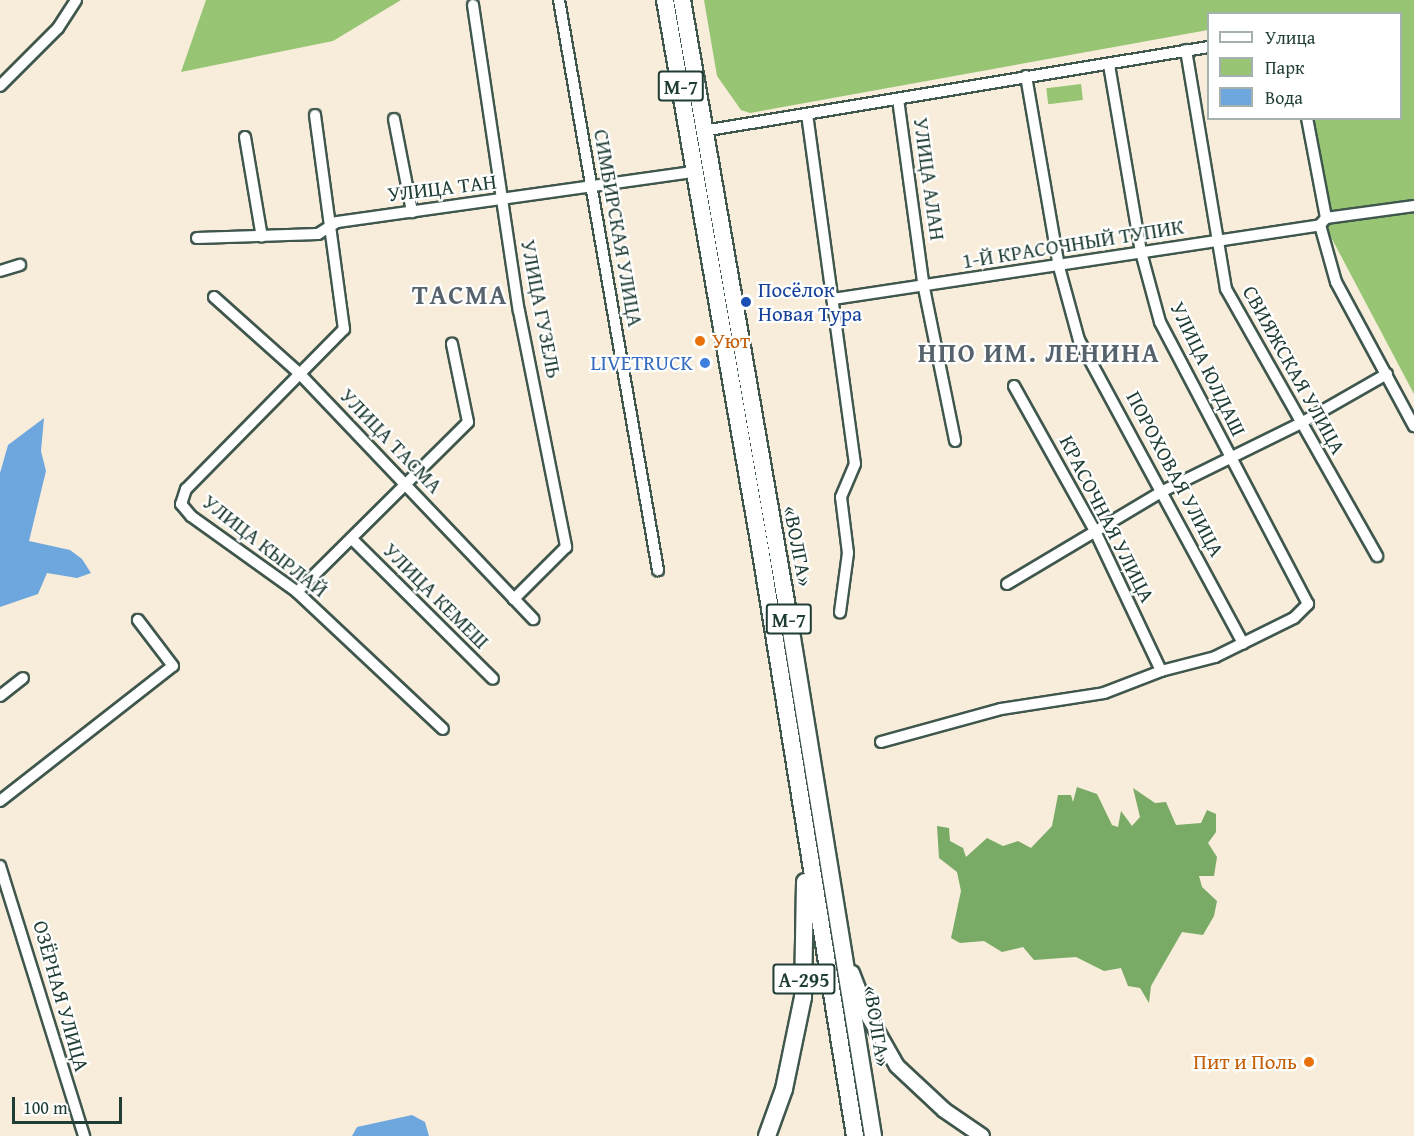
<!DOCTYPE html>
<html>
<head>
<meta charset="utf-8">
<style>
  body { margin:0 }
  #map { position:relative; width:1414px; height:1136px; overflow:hidden; background:#f7edda; font-family:"Gentium Book Plus",serif }
  div>[style] { position:absolute }
  .green>* { inset:0; background:#97c574; transform-origin:0 0 }
  .forest>* { inset:0; background:#79aa66 }
  .water>* { inset:0; background:#6ea7dd }
  .roads { filter:drop-shadow(2px 0 #3f574d) drop-shadow(-2px 0 #3f574d) drop-shadow(0 2px #3f574d) drop-shadow(0 -2px #3f574d) }
  .minor>* { height:10px; margin:-5px; padding:0 5px; transform-origin:5px; border-radius:5px; background:#fff }
  .major>* { height:14px; margin:-7px; padding:0 7px; transform-origin:7px; border-radius:7px; background:#fff }
  .highway>* { height:16px; margin:-8px; padding:0 8px; transform-origin:8px; border-radius:8px; background:#fff }
  .dots>* { width:16px; height:16px; translate:-50% -50%; box-sizing:border-box; border:3px solid #fff; border-radius:50% }
  span { translate:-50% -50%; white-space:nowrap; text-align:center; line-height:1.15; -webkit-text-stroke:4.5px #fff; paint-order:stroke }
  .shield-label span { padding:2px 4px; background:#fff; border:2px solid; border-radius:4px; -webkit-text-stroke-width:0 }
  .shield-label { font-size:20px; color:#1f3d34; font-weight:700 }
  .street-label { font-size:21px; color:#1f3d34 }
  .transit-label { font-size:21px; color:#164399 }
  .left { translate:0 -50%; text-align:left }
  .food-label { font-size:21px; color:#c56008 }
  .right { translate:-100% -50%; text-align:right }
  .shop-label { font-size:21px; color:#366cbe }
  .district-label { font-size:27px; color:#57636c; font-weight:700; letter-spacing:1.5px }
  .legend { position:absolute; left:1207px; top:12px; width:195px; height:108px; box-sizing:border-box; background:#fff; border:2px solid #a5b1ae; margin:0; padding:8px 10px; list-style:none; font-size:18px; color:#1f3d34 }
  .legend li { display:flex; align-items:center; gap:12px; height:30px }
  .legend b { width:30px; border:2px solid #a5b1ae }
  .scale { position:absolute; left:12px; top:1097px; width:110px; height:27px; box-sizing:border-box; border:3px solid #1f3d34; border-top:0; padding-left:8px; font-size:18px; line-height:21px; white-space:nowrap; color:#1f3d34; -webkit-text-stroke:4px #fff; paint-order:stroke }
</style>
</head>
<body>
<div id="map">
  <div class="green">
    <div style="clip-path:polygon(206px 0,401px 0,333px 41px,181px 72px)"></div>
    <div style="clip-path:polygon(704px 0,1414px 0,1414px 394px,1323px 222px,1301px 119px,1400px 118px,1400px 14px,1208px 14px,1208px 30px,750px 113px,741px 110px,717px 76px)"></div>
    <div style="left:1081px;top:84px;width:16px;height:35px;rotate:83deg"></div>
  </div>
  <div class="forest">
    <div style="clip-path:polygon(1077px 787px,1097px 794px,1112px 825px,1118px 827px,1121px 811px,1132px 826px,1140px 817px,1133px 788px,1155px 803px,1166px 802px,1176px 825px,1201px 823px,1207px 810px,1216px 814px,1216px 832px,1208px 843px,1217px 857px,1214px 876px,1199px 876px,1202px 887px,1217px 901px,1214px 916px,1203px 935px,1182px 932px,1151px 986px,1149px 1003px,1140px 988px,1128px 986px,1121px 968px,1104px 971px,1076px 957px,1034px 960px,1023px 947px,1002px 952px,984px 941px,960px 943px,951px 938px,961px 891px,957px 872px,939px 858px,937px 826px,949px 828px,950px 841px,963px 848px,966px 857px,987px 838px,1003px 846px,1018px 841px,1031px 848px,1052px 826px,1058px 795px,1071px 795px,1073px 802px)"></div>
  </div>
  <div class="water">
    <div style="clip-path:polygon(44px 418px,41px 451px,46px 471px,29px 541px,70px 550px,82px 559px,91px 573px,77px 578px,47px 573px,38px 594px,0 607px,0 473px,8px 445px)"></div>
    <div style="clip-path:polygon(412px 1115px,425px 1122px,429px 1136px,352px 1136px,357px 1127px)"></div>
  </div>
  <div class="roads">
    <div class="minor">
      <div style="left:559px;top:0;width:579px;rotate:80.15deg"></div>
      <div style="left:473px;top:5px;width:309px;rotate:81.5deg"></div>
      <div style="left:519px;top:311px;width:241px;rotate:78.7deg"></div>
      <div style="left:566px;top:547px;width:74px;rotate:135deg"></div>
      <div style="left:1186px;top:50px;width:242px;rotate:80.5deg"></div>
      <div style="left:1226px;top:289px;width:307px;rotate:60.5deg"></div>
      <div style="left:1026px;top:76px;width:194px;rotate:80.2deg"></div>
      <div style="left:1059px;top:267px;width:76px;rotate:74.7deg"></div>
      <div style="left:1079px;top:340px;width:345px;rotate:61.6deg"></div>
      <div style="left:0;top:86px;width:82px;rotate:-45deg"></div>
      <div style="left:58px;top:28px;width:33px;rotate:-57deg"></div>
      <div style="left:898px;top:99px;width:191px;rotate:82.2deg"></div>
      <div style="left:924px;top:288px;width:156px;rotate:78.5deg"></div>
      <div style="left:807px;top:114px;width:353px;rotate:82.2deg"></div>
      <div style="left:855px;top:464px;width:36px;rotate:113deg"></div>
      <div style="left:841px;top:497px;width:56px;rotate:82.9deg"></div>
      <div style="left:848px;top:553px;width:60px;rotate:97.7deg"></div>
      <div style="left:315px;top:115px;width:216px;rotate:82.3deg"></div>
      <div style="left:344px;top:329px;width:225px;rotate:134.6deg"></div>
      <div style="left:186px;top:489px;width:16px;rotate:108deg"></div>
      <div style="left:181px;top:504px;width:16px;rotate:50deg"></div>
      <div style="left:191px;top:516px;width:130px;rotate:35.6deg"></div>
      <div style="left:297px;top:592px;width:200px;rotate:43.2deg"></div>
      <div style="left:1307px;top:118px;width:102px;rotate:79.2deg"></div>
      <div style="left:1326px;top:218px;width:9px;rotate:131deg"></div>
      <div style="left:1320px;top:225px;width:59px;rotate:74.3deg"></div>
      <div style="left:1336px;top:282px;width:164px;rotate:61.6deg"></div>
      <div style="left:394px;top:119px;width:95px;rotate:79deg"></div>
      <div style="left:703px;top:131px;width:512px;rotate:-9.44deg"></div>
      <div style="left:245px;top:137px;width:101px;rotate:80.4deg"></div>
      <div style="left:1326px;top:218px;width:89px;rotate:-7.8deg"></div>
      <div style="left:197px;top:238px;width:121px;rotate:-1.9deg"></div>
      <div style="left:318px;top:234px;width:22px;rotate:-32deg"></div>
      <div style="left:337px;top:222px;width:361px;rotate:-8deg"></div>
      <div style="left:0;top:271px;width:21px;rotate:-17deg"></div>
      <div style="left:214px;top:297px;width:114px;rotate:41.8deg"></div>
      <div style="left:299px;top:373px;width:340px;rotate:46.4deg"></div>
      <div style="left:833px;top:299px;width:493px;rotate:-8.6deg"></div>
      <div style="left:1014px;top:386px;width:164px;rotate:60.8deg"></div>
      <div style="left:1094px;top:529px;width:157px;rotate:64.7deg"></div>
      <div style="left:353px;top:540px;width:197px;rotate:44.8deg"></div>
      <div style="left:1007px;top:584px;width:182px;rotate:-30.8deg"></div>
      <div style="left:1163px;top:491px;width:154px;rotate:-26.2deg"></div>
      <div style="left:1301px;top:423px;width:99px;rotate:-29.7deg"></div>
      <div style="left:297px;top:592px;width:241px;rotate:-44.8deg"></div>
      <div style="left:468px;top:422px;width:80px;rotate:-101.6deg"></div>
      <div style="left:0;top:696px;width:29px;rotate:-38deg"></div>
      <div style="left:881px;top:742px;width:124px;rotate:-15.4deg"></div>
      <div style="left:1001px;top:709px;width:104px;rotate:-8.8deg"></div>
      <div style="left:1104px;top:693px;width:61px;rotate:-21.1deg"></div>
      <div style="left:1161px;top:671px;width:56px;rotate:-14.5deg"></div>
      <div style="left:1215px;top:657px;width:88px;rotate:-26.3deg"></div>
      <div style="left:1294px;top:618px;width:20px;rotate:-45deg"></div>
      <div style="left:1308px;top:604px;width:318px;rotate:-117.7deg"></div>
      <div style="left:1160px;top:322px;width:73px;rotate:-105.2deg"></div>
      <div style="left:1141px;top:252px;width:191px;rotate:-99.7deg"></div>
      <div style="left:0;top:801px;width:219px;rotate:-38deg"></div>
      <div style="left:173px;top:666px;width:58px;rotate:-127.3deg"></div>
      <div style="left:0;top:866px;width:283px;rotate:72.7deg"></div>
    </div>
    <div class="major">
      <div style="left:852px;top:973px;width:47px;rotate:68.9deg"></div>
      <div style="left:869px;top:1017px;width:56px;rotate:60.3deg"></div>
      <div style="left:897px;top:1066px;width:64px;rotate:43.1deg"></div>
      <div style="left:944px;top:1110px;width:46px;rotate:34.4deg"></div>
    </div>
    <div class="highway">
      <div style="left:665px;top:0;width:561px;rotate:80.15deg"></div>
      <div style="left:761px;top:553px;width:591px;rotate:80.84deg"></div>
      <div style="left:682px;top:0;width:628px;rotate:80.19deg"></div>
      <div style="left:789px;top:619px;width:524px;rotate:80.77deg"></div>
      <div style="left:767px;top:1136px;width:50px;rotate:-70.1deg"></div>
      <div style="left:784px;top:1089px;width:94px;rotate:-78.3deg"></div>
      <div style="left:803px;top:997px;width:115px;rotate:-89deg"></div>
    </div>
  </div>
  <div class="dots">
    <div style="left:746px;top:302px;background:#1a4fb4"></div>
    <div style="left:700px;top:341px;background:#e8710a"></div>
    <div style="left:705px;top:363px;background:#3f7fe0"></div>
    <div style="left:1309px;top:1062px;background:#e8710a"></div>
  </div>
  <div class="shield-label">
    <span style="left:681px;top:86px">М-7</span>
    <span style="left:789px;top:619px">М-7</span>
    <span style="left:804px;top:979px">А-295</span>
  </div>
  <div class="street-label">
    <span style="left:929px;top:179px;rotate:82deg">УЛИЦА АЛАН</span>
    <span style="left:442px;top:188px;rotate:-7deg">УЛИЦА ТАН</span>
    <span style="left:618px;top:228px;rotate:80deg">СИМБИРСКАЯ УЛИЦА</span>
    <span style="left:1073px;top:244px;rotate:-9deg">1-Й КРАСОЧНЫЙ ТУПИК</span>
    <span style="left:541px;top:309px;rotate:79deg">УЛИЦА ГУЗЕЛЬ</span>
    <span style="left:1208px;top:369px;rotate:64deg">УЛИЦА ЮЛДАШ</span>
    <span style="left:1294px;top:370px;rotate:61deg">СВИЯЖСКАЯ УЛИЦА</span>
    <span style="left:391px;top:441px;rotate:46deg">УЛИЦА ТАСМА</span>
    <span style="left:1175px;top:474px;rotate:62deg">ПОРОХОВАЯ УЛИЦА</span>
    <span style="left:1107px;top:519px;rotate:63deg">КРАСОЧНАЯ УЛИЦА</span>
    <span style="left:265px;top:546px;rotate:38deg">УЛИЦА КЫРЛАЙ</span>
    <span style="left:798px;top:546px;rotate:79deg">«ВОЛГА»</span>
    <span style="left:436px;top:596px;rotate:45deg">УЛИЦА КЕМЕШ</span>
    <span style="left:61px;top:996px;rotate:74deg">ОЗЁРНАЯ УЛИЦА</span>
    <span style="left:877px;top:1026px;rotate:81deg">«ВОЛГА»</span>
  </div>
  <div class="transit-label">
    <span class="left" style="left:758px;top:302px">Посёлок<br>Новая Тура</span>
  </div>
  <div class="food-label">
    <span class="left" style="left:712px;top:341px">Уют</span>
    <span class="right" style="left:1297px;top:1062px">Пит и Поль</span>
  </div>
  <div class="shop-label">
    <span class="right" style="left:693px;top:363px">LIVETRUCK</span>
  </div>
  <div class="district-label">
    <span style="left:460px;top:295px">ТАСМА</span>
    <span style="left:1039px;top:353px">НПО ИМ. ЛЕНИНА</span>
  </div>
  <ul class="legend">
  <li><b style="height:8px;background:#fff"></b>Улица</li>
  <li><b style="height:16px;background:#97c574"></b>Парк</li>
  <li><b style="height:16px;background:#6ea7dd"></b>Вода</li>
  </ul>
  <div class="scale">100 m</div>
</div>
</body>
</html>
